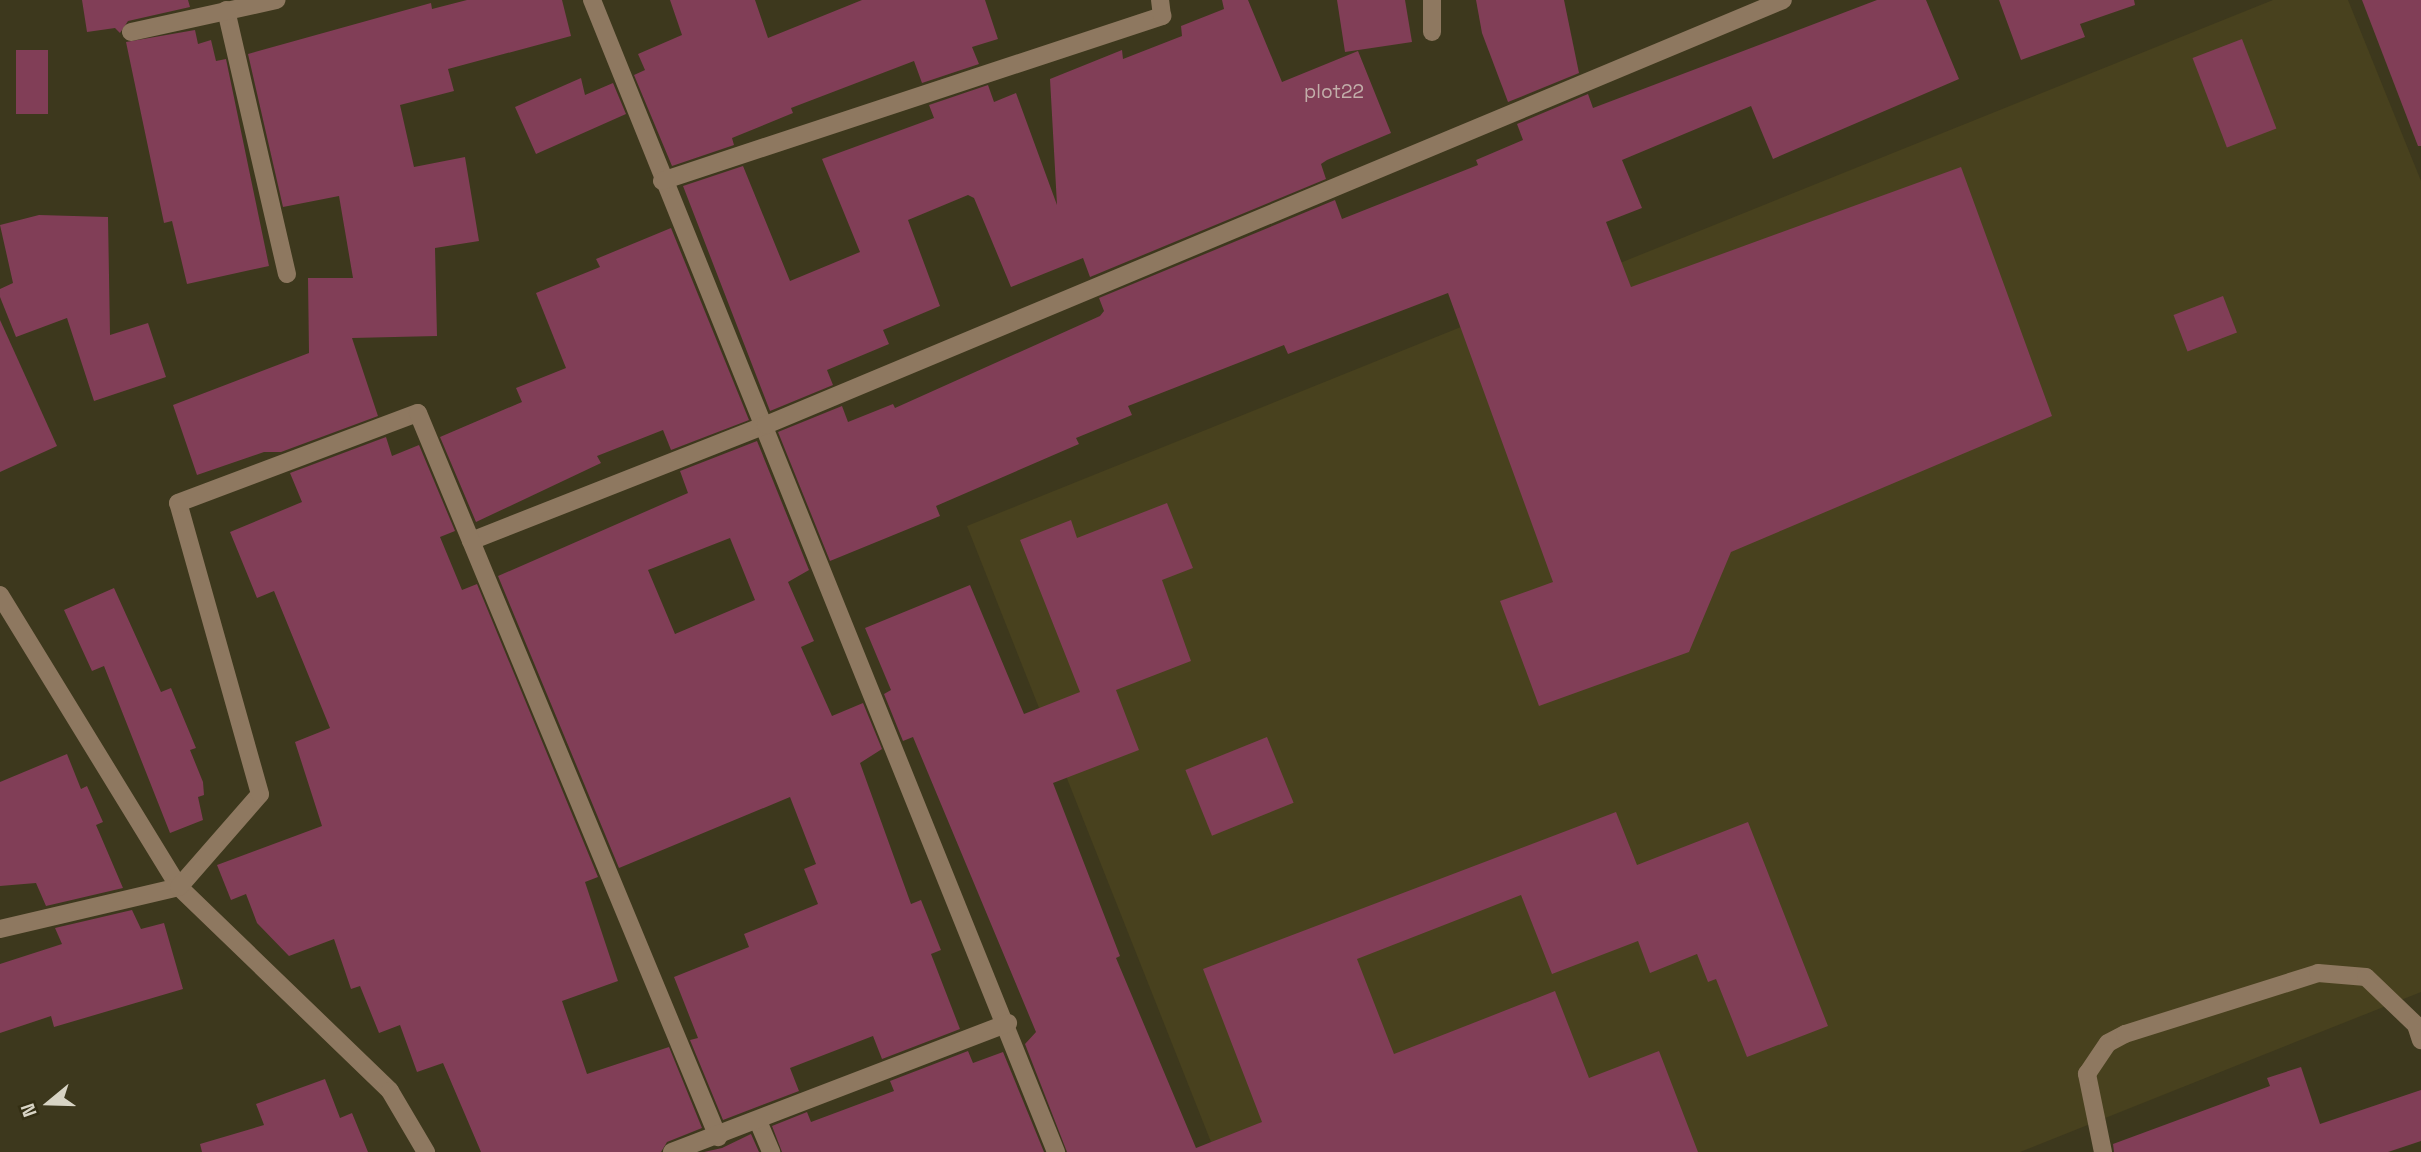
<!DOCTYPE html>
<html>
<head>
<meta charset="utf-8">
<style>
  body { margin:0 }
  #map { position:relative; width:2421px; height:1152px; overflow:hidden; background:#3d381d; font-family:"Space Grotesk",sans-serif }
  div>[style] { position:absolute }
  .built>* { inset:0; background:#48411e }
  .building>* { inset:0; background:#813e57; transform-origin:0 0 }
  .minor>* { height:18px; margin:-9px; padding:0 9px; transform-origin:9px; border-radius:9px; background:#8e7860 }
  span { translate:-50% -50%; white-space:nowrap; text-align:center; line-height:1.15; -webkit-text-stroke:5px #332e13; paint-order:stroke }
  .number-label { font-size:19px; color:#c2aeaa }
  .number-label span { -webkit-text-stroke-width:0 }
  .north { position:absolute; left:14px; top:1068px; width:70px; height:70px; -webkit-text-stroke:5px #332e13; paint-order:stroke; rotate:251deg; font-size:19px; font-weight:700; line-height:28px; text-align:center; color:#d8d4c5 }
  .north::after { content:''; display:block; margin:auto; width:24px; height:32px; background:#d8d4c5; clip-path:polygon(50% 0,100% 100%,50% 72%,0 100%) }
</style>
</head>
<body>
<div id="map">
  <div class="built">
    <div style="clip-path:polygon(2273px 0,2348px 0,2421px 181px,2421px 992px,2020px 1152px,1215px 1152px,967px 526px)"></div>
  </div>
  <div class="building">
    <div style="clip-path:polygon(82px 0,188px 0,190px 7px,128px 21px,120px 33px,115px 28px,87px 32px)"></div>
    <div style="clip-path:polygon(467px 0,562px 0,571px 36px,448px 69px,454px 91px,400px 105px,414px 167px,465px 157px,479px 241px,435px 248px,437px 336px,352px 338px,378px 416px,281px 452px,264px 452px,197px 475px,173px 405px,309px 353px,308px 278px,353px 278px,339px 196px,283px 207px,248px 54px,431px 3px,432px 9px)"></div>
    <div style="clip-path:polygon(670px 0,755px 0,768px 38px,862px 0,985px 0,998px 39px,972px 47px,979px 64px,922px 83px,914px 61px,791px 108px,793px 113px,732px 138px,734px 145px,672px 166px,634px 75px,645px 70px,638px 54px,682px 35px)"></div>
    <div style="clip-path:polygon(1222px 0,1248px 0,1282px 82px,1358px 51px,1391px 133px,1327px 160px,1321px 164px,1326px 179px,1090px 277px,1083px 258px,1011px 287px,974px 198px,968px 195px,908px 220px,940px 306px,883px 330px,889px 344px,827px 370px,833px 385px,770px 411px,683px 186px,743px 166px,790px 281px,860px 252px,822px 159px,934px 118px,929px 105px,988px 85px,994px 102px,1016px 93px,1057px 205px,1050px 79px,1122px 50px,1123px 59px,1182px 36px,1181px 26px,1224px 9px)"></div>
    <div style="clip-path:polygon(1337px 0,1405px 0,1412px 42px,1345px 52px)"></div>
    <div style="clip-path:polygon(1476px 0,1564px 0,1579px 73px,1508px 102px,1482px 33px)"></div>
    <div style="clip-path:polygon(1877px 0,1926px 0,1959px 79px,1773px 159px,1751px 106px,1622px 160px,1642px 208px,1606px 222px,1631px 287px,1961px 167px,2052px 416px,1731px 552px,1689px 652px,1539px 706px,1500px 601px,1553px 582px,1448px 293px,1288px 354px,1284px 345px,1128px 406px,1132px 415px,1076px 438px,1079px 444px,936px 506px,940px 516px,830px 561px,778px 432px,842px 406px,848px 422px,893px 404px,895px 408px,1100px 316px,1104px 311px,1099px 298px,1335px 200px,1342px 219px,1478px 165px,1476px 160px,1523px 140px,1517px 124px,1588px 94px,1593px 108px)"></div>
    <div style="clip-path:polygon(1999px 0,2134px 0,2135px 5px,2080px 24px,2085px 37px,2021px 60px)"></div>
    <div style="clip-path:polygon(2362px 0,2421px 0,2421px 146px,2418px 146px)"></div>
    <div style="clip-path:polygon(195px 30px,198px 44px,211px 40px,216px 61px,226px 59px,269px 266px,187px 284px,172px 221px,164px 223px,126px 42px)"></div>
    <div style="left:2242px;top:39px;width:96px;height:53px;rotate:69deg"></div>
    <div style="left:16px;top:50px;width:32px;height:64px"></div>
    <div style="clip-path:polygon(581px 78px,585px 95px,613px 83px,626px 114px,536px 154px,515px 107px)"></div>
    <div style="clip-path:polygon(39px 215px,108px 217px,110px 335px,148px 323px,166px 377px,94px 401px,67px 318px,16px 337px,0 297px,0 289px,13px 283px,0 225px)"></div>
    <div style="clip-path:polygon(671px 228px,749px 420px,671px 450px,663px 430px,597px 456px,601px 463px,476px 522px,440px 437px,522px 402px,516px 388px,566px 368px,536px 293px,600px 267px,596px 259px)"></div>
    <div style="left:2223px;top:296px;width:39px;height:53px;rotate:69deg"></div>
    <div style="clip-path:polygon(0 320px,57px 446px,0 472px)"></div>
    <div style="clip-path:polygon(386px 437px,392px 456px,419px 445px,455px 531px,440px 537px,462px 590px,477px 584px,598px 877px,585px 882px,618px 981px,562px 1001px,587px 1074px,669px 1047px,702px 1128px,667px 1142px,661px 1152px,481px 1152px,443px 1063px,417px 1072px,400px 1025px,379px 1033px,360px 986px,351px 989px,334px 939px,289px 956px,257px 923px,246px 894px,231px 900px,217px 865px,322px 826px,295px 742px,330px 728px,274px 591px,257px 598px,230px 532px,302px 502px,290px 473px)"></div>
    <div style="clip-path:polygon(evenodd,757px 441px,809px 570px,788px 582px,814px 641px,801px 647px,832px 716px,863px 703px,882px 749px,860px 763px,911px 904px,921px 900px,941px 950px,931px 954px,960px 1029px,882px 1059px,873px 1036px,790px 1068px,799px 1091px,723px 1120px,690px 1040px,698px 1038px,674px 977px,749px 947px,744px 934px,818px 904px,804px 869px,816px 864px,790px 797px,619px 868px,498px 576px,688px 493px,680px 471px,757px 441px,730px 538px,755px 600px,675px 634px,648px 570px,730px 538px)"></div>
    <div style="clip-path:polygon(1167px 503px,1193px 568px,1162px 580px,1191px 661px,1116px 690px,1139px 750px,1053px 783px,1120px 956px,1116px 958px,1196px 1148px,1262px 1122px,1203px 969px,1616px 812px,1637px 865px,1748px 822px,1828px 1026px,1747px 1057px,1716px 979px,1708px 982px,1697px 954px,1650px 973px,1638px 941px,1552px 974px,1521px 895px,1357px 959px,1394px 1054px,1555px 991px,1589px 1078px,1659px 1051px,1698px 1152px,1067px 1152px,1025px 1044px,1036px 1032px,913px 737px,903px 741px,884px 694px,891px 690px,865px 628px,970px 585px,1024px 714px,1080px 692px,1020px 540px,1071px 520px,1077px 538px)"></div>
    <div style="clip-path:polygon(114px 588px,161px 692px,171px 688px,196px 748px,190px 750px,203px 782px,204px 795px,198px 797px,203px 820px,170px 833px,104px 666px,92px 671px,64px 610px)"></div>
    <div style="left:1267px;top:737px;width:71px;height:88px;rotate:68deg"></div>
    <div style="clip-path:polygon(67px 754px,81px 789px,87px 786px,103px 822px,96px 825px,123px 888px,46px 906px,36px 883px,0 886px,0 782px)"></div>
    <div style="clip-path:polygon(132px 910px,141px 929px,164px 923px,183px 989px,54px 1027px,51px 1016px,0 1033px,0 964px,62px 944px,55px 928px)"></div>
    <div style="clip-path:polygon(968px 1051px,973px 1063px,1003px 1052px,1044px 1152px,782px 1152px,772px 1126px,807px 1112px,811px 1122px,894px 1091px,890px 1081px)"></div>
    <div style="clip-path:polygon(2301px 1067px,2320px 1124px,2421px 1090px,2421px 1141px,2388px 1152px,2114px 1152px,2113px 1144px,2270px 1086px,2267px 1078px)"></div>
    <div style="clip-path:polygon(325px 1079px,340px 1118px,352px 1113px,368px 1152px,202px 1152px,200px 1144px,264px 1125px,256px 1104px)"></div>
    <div style="clip-path:polygon(751px 1134px,759px 1152px,704px 1152px,722px 1148px)"></div>
  </div>
  <div class="minor">
    <div style="left:592px;top:0;width:1242px;rotate:68.06deg"></div>
    <div style="left:1432px;top:0;width:32px;rotate:90deg"></div>
    <div style="left:226px;top:10px;width:271px;rotate:77deg"></div>
    <div style="left:131px;top:32px;width:149px;rotate:-12.4deg"></div>
    <div style="left:662px;top:181px;width:527px;rotate:-18.26deg"></div>
    <div style="left:1162px;top:16px;width:16px;rotate:-97deg"></div>
    <div style="left:471px;top:541px;width:317px;rotate:-21.5deg"></div>
    <div style="left:766px;top:425px;width:1102px;rotate:-22.68deg"></div>
    <div style="left:0;top:595px;width:342px;rotate:58.5deg"></div>
    <div style="left:179px;top:887px;width:293px;rotate:44deg"></div>
    <div style="left:390px;top:1091px;width:71px;rotate:59.5deg"></div>
    <div style="left:0;top:929px;width:184px;rotate:-13.2deg"></div>
    <div style="left:179px;top:887px;width:123px;rotate:-48.9deg"></div>
    <div style="left:260px;top:794px;width:302px;rotate:-105.7deg"></div>
    <div style="left:178px;top:503px;width:256px;rotate:-20.6deg"></div>
    <div style="left:418px;top:413px;width:784px;rotate:67.49deg"></div>
    <div style="left:758px;top:1121px;width:34px;rotate:67deg"></div>
    <div style="left:672px;top:1152px;width:360px;rotate:-21deg"></div>
    <div style="left:2103px;top:1152px;width:80px;rotate:-101.6deg"></div>
    <div style="left:2087px;top:1074px;width:37px;rotate:-56deg"></div>
    <div style="left:2108px;top:1043px;width:19px;rotate:-28deg"></div>
    <div style="left:2125px;top:1034px;width:202px;rotate:-17.5deg"></div>
    <div style="left:2318px;top:973px;width:48px;rotate:4.8deg"></div>
    <div style="left:2366px;top:977px;width:69px;rotate:43.8deg"></div>
    <div style="left:2416px;top:1025px;width:16px;rotate:72deg"></div>
  </div>
  <div class="number-label">
    <span style="left:1334px;top:92px">plot22</span>
  </div>
  <div class="north">N</div>
</div>
</body>
</html>
